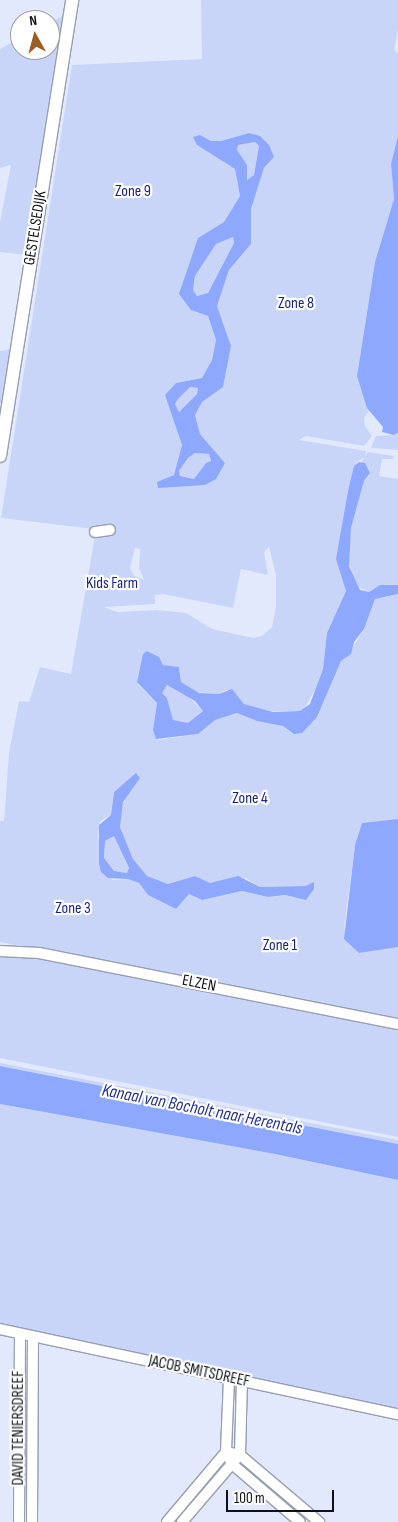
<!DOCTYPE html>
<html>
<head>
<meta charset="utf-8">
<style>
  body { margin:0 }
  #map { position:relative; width:398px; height:1522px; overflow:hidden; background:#e3e9fc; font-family:"Sofia Sans Condensed",sans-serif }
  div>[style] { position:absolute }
  .green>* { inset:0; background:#c9d5f8 }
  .water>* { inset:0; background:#8ea8fd }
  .roads { filter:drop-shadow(1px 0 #989eaf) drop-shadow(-1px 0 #989eaf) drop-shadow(0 1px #989eaf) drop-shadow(0 -1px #989eaf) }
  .minor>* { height:10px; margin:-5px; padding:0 5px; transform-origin:5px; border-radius:5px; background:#fff }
  .major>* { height:12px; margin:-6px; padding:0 6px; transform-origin:6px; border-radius:6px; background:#fff }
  span { translate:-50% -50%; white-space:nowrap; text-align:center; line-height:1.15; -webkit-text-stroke:4.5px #fff; paint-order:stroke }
  .park-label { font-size:16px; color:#1b2484 }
  .street-label { font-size:16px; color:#0e1016 }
  .water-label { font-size:18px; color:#243393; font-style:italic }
  .north { position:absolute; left:10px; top:10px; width:50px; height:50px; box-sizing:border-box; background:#fff; border:1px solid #9f9fa2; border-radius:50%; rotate:353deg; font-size:14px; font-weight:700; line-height:20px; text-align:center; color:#0e1016 }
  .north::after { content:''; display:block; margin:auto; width:18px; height:22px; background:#9c5e23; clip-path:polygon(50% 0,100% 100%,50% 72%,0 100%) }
  .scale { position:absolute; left:226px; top:1490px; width:108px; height:22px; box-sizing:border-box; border:2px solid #0e1016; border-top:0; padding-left:6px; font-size:15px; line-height:18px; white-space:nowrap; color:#0e1016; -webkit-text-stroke:4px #fff; paint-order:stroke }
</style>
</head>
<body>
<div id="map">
  <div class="green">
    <div style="clip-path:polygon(evenodd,201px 0,398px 0,398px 30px,394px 50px,398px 54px,398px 136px,391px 164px,394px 199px,375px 262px,358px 369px,359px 382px,369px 411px,364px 418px,365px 426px,372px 436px,364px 446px,306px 436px,299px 440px,366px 451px,365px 457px,356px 463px,348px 491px,337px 557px,346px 591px,327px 633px,323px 669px,316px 688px,303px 711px,270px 711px,244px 704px,237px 695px,226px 690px,219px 694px,197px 692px,181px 682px,180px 670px,163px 665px,149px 651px,137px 677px,139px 685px,157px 703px,154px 722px,158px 740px,198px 734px,215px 720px,237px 713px,283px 726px,292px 732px,303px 730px,318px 715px,341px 661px,347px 657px,364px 629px,375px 599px,398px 594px,398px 819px,362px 823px,355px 845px,344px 928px,359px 953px,398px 947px,398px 1020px,0 942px,0 821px,4px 821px,9px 753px,19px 701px,29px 702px,40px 667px,71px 674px,95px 536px,94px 529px,1px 518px,72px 65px,202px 59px,201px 0,249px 133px,274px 157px,264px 168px,251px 209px,251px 244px,229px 270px,217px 306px,231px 346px,223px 386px,202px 402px,195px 415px,200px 434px,225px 463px,205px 485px,157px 482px,174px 475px,182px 445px,166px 395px,176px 383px,202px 378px,212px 360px,216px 340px,208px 316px,191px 310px,198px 238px,224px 222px,240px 196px,235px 169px,197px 145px,200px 135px,211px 141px,221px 141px,249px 133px,201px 0,269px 547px,276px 575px,276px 607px,272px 627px,262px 636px,253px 638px,212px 629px,186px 613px,157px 610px,117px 612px,104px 607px,155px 604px,155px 595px,163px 594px,233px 608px,241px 569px,268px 575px,264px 552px,269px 547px,201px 0,135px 548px,140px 549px,139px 568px,144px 580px,134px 576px,130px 568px,135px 548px,201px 0,128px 781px,128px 794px,120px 809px,120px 827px,133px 859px,147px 876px,168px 884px,195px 876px,210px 883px,246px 878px,259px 887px,305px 886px,313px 883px,295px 898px,285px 895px,268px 897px,242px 891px,202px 900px,189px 894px,176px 909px,148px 895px,139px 883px,128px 879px,112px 880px,98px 837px,100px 821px,111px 815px,114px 792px,128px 781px)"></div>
    <div style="clip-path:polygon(66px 14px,28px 255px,0 252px,0 222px,11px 165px,0 168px,0 49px,20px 38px,20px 50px,50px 50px,50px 23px)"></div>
    <div style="clip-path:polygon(255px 142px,259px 146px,254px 175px,247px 180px,246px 165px,237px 150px,238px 145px)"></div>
    <div style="clip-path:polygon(233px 237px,234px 243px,208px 293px,197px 296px,193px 290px,195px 276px,216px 244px)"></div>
    <div style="clip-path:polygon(13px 349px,3px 404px,0 403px,0 351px)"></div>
    <div style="clip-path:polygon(190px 387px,198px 388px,197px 394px,179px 412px,175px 404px,178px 399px)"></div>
    <div style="clip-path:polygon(382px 430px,398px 435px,398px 450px,371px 448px,376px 436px,394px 435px)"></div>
    <div style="clip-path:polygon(368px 452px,394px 456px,393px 459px,382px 459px,379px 476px,398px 479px,398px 585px,380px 585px,369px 592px,357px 586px,347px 558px,351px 528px,364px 481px,369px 476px,362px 461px)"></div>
    <div style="clip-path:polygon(195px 453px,209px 454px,211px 461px,194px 479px,180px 476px,179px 471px,188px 458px)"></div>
    <div style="clip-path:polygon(164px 686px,170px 686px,190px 698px,203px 711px,188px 723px,173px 720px,167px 699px,162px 693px)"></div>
    <div style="clip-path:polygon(114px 836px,129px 869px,127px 873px,114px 871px,104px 858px,105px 841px)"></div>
    <div style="clip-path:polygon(13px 953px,398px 1028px,398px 1137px,0 1058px,0 956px)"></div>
    <div style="clip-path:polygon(0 1063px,398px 1140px,398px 1144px,0 1066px)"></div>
    <div style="clip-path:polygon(0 1104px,275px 1154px,398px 1180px,398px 1409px,0 1325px)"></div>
  </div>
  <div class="water">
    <div style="clip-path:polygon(evenodd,249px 133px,260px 136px,269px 145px,274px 157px,264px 168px,251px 209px,251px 244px,229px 270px,217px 306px,231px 346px,223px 387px,202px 402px,195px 415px,200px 434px,225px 463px,216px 479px,205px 485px,158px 488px,157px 482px,174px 475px,182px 445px,165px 395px,176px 383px,202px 378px,212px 360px,216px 340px,208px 316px,191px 310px,179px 294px,198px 238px,224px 222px,240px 196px,235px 169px,197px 145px,193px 137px,200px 135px,211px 141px,221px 141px,249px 133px,255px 142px,259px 146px,254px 175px,247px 180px,247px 165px,237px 150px,238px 145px,255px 142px,249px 133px,233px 237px,234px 243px,208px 293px,197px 296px,193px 290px,195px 276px,216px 244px,233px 237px,249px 133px,190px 387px,198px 388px,197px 394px,179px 412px,175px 404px,178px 399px,190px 387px,249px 133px,195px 453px,209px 454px,211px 461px,206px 463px,194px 479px,180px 476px,179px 471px,188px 458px,195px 453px)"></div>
    <div style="clip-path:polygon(398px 136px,398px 433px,394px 435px,382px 432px,383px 427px,367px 408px,357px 376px,375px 262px,394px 199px,391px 164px)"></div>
    <div style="clip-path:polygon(evenodd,359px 462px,365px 463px,370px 473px,364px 481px,351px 528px,349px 566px,360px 590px,369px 592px,380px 585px,398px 585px,398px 594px,375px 599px,364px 629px,354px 642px,351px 654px,341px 661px,317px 717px,302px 733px,294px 734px,283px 726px,257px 721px,237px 713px,215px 720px,198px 734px,156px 739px,153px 730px,157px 703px,137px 682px,143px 654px,147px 651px,159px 657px,163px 665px,179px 667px,181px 682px,199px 693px,219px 694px,232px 689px,244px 704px,273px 712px,300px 711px,310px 704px,323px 669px,327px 633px,346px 591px,336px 559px,348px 491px,354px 466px,359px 462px,167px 685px,195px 701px,203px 711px,188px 723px,173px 720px,167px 698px,162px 693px,167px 685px)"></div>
    <div style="clip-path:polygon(evenodd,136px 773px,140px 778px,123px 802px,120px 827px,133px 859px,147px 876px,168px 884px,195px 876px,210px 883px,238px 876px,260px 887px,305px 886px,314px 882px,314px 889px,306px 900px,285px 895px,268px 897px,242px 891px,202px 900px,189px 894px,176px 909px,148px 895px,139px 883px,128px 879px,108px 878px,101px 872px,99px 864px,99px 825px,111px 815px,114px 792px,136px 773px,114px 836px,129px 868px,127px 873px,114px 871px,104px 858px,105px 841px,114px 836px)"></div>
    <div style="clip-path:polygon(398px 819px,398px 947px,359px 953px,344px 939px,355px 845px,362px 823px)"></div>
    <div style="clip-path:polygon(0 1066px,398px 1144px,398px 1180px,275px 1154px,0 1104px)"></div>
  </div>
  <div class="roads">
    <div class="minor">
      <div style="left:95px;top:532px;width:15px;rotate:-8deg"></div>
      <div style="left:0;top:951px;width:39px;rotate:3deg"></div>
      <div style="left:39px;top:953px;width:366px;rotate:11.2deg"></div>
      <div style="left:0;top:1329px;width:407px;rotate:12.1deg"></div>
      <div style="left:229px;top:1379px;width:73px;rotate:92.4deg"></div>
      <div style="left:226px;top:1452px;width:13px;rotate:63deg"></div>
      <div style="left:232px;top:1464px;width:89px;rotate:40.5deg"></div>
      <div style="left:240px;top:1455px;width:104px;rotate:40.3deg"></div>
      <div style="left:240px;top:1455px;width:74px;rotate:-88.5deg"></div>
      <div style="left:19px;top:1522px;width:188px;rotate:-89.7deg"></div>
      <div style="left:32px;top:1522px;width:185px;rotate:-89.7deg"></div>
      <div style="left:167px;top:1522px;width:92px;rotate:-49.9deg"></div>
      <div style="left:226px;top:1452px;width:14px;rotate:12deg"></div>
      <div style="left:182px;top:1522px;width:83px;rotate:-49.4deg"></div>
    </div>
    <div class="major">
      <div style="left:0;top:456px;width:462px;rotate:-81deg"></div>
    </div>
  </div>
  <div class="park-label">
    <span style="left:133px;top:192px">Zone 9</span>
    <span style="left:296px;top:304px">Zone 8</span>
    <span style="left:112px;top:584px">Kids Farm</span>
    <span style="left:250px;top:799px">Zone 4</span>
    <span style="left:73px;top:909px">Zone 3</span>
    <span style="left:280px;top:946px">Zone 1</span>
  </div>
  <div class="street-label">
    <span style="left:36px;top:228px;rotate:-81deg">GESTELSEDIJK</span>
    <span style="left:199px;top:984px;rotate:11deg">ELZEN</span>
    <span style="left:199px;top:1372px;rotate:12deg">JACOB SMITSDREEF</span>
    <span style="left:19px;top:1428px;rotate:-90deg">DAVID TENIERSDREEF</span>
  </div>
  <div class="water-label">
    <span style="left:202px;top:1110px;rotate:11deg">Kanaal van Bocholt naar Herentals</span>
  </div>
  <div class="north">N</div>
  <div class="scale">100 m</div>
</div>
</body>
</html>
